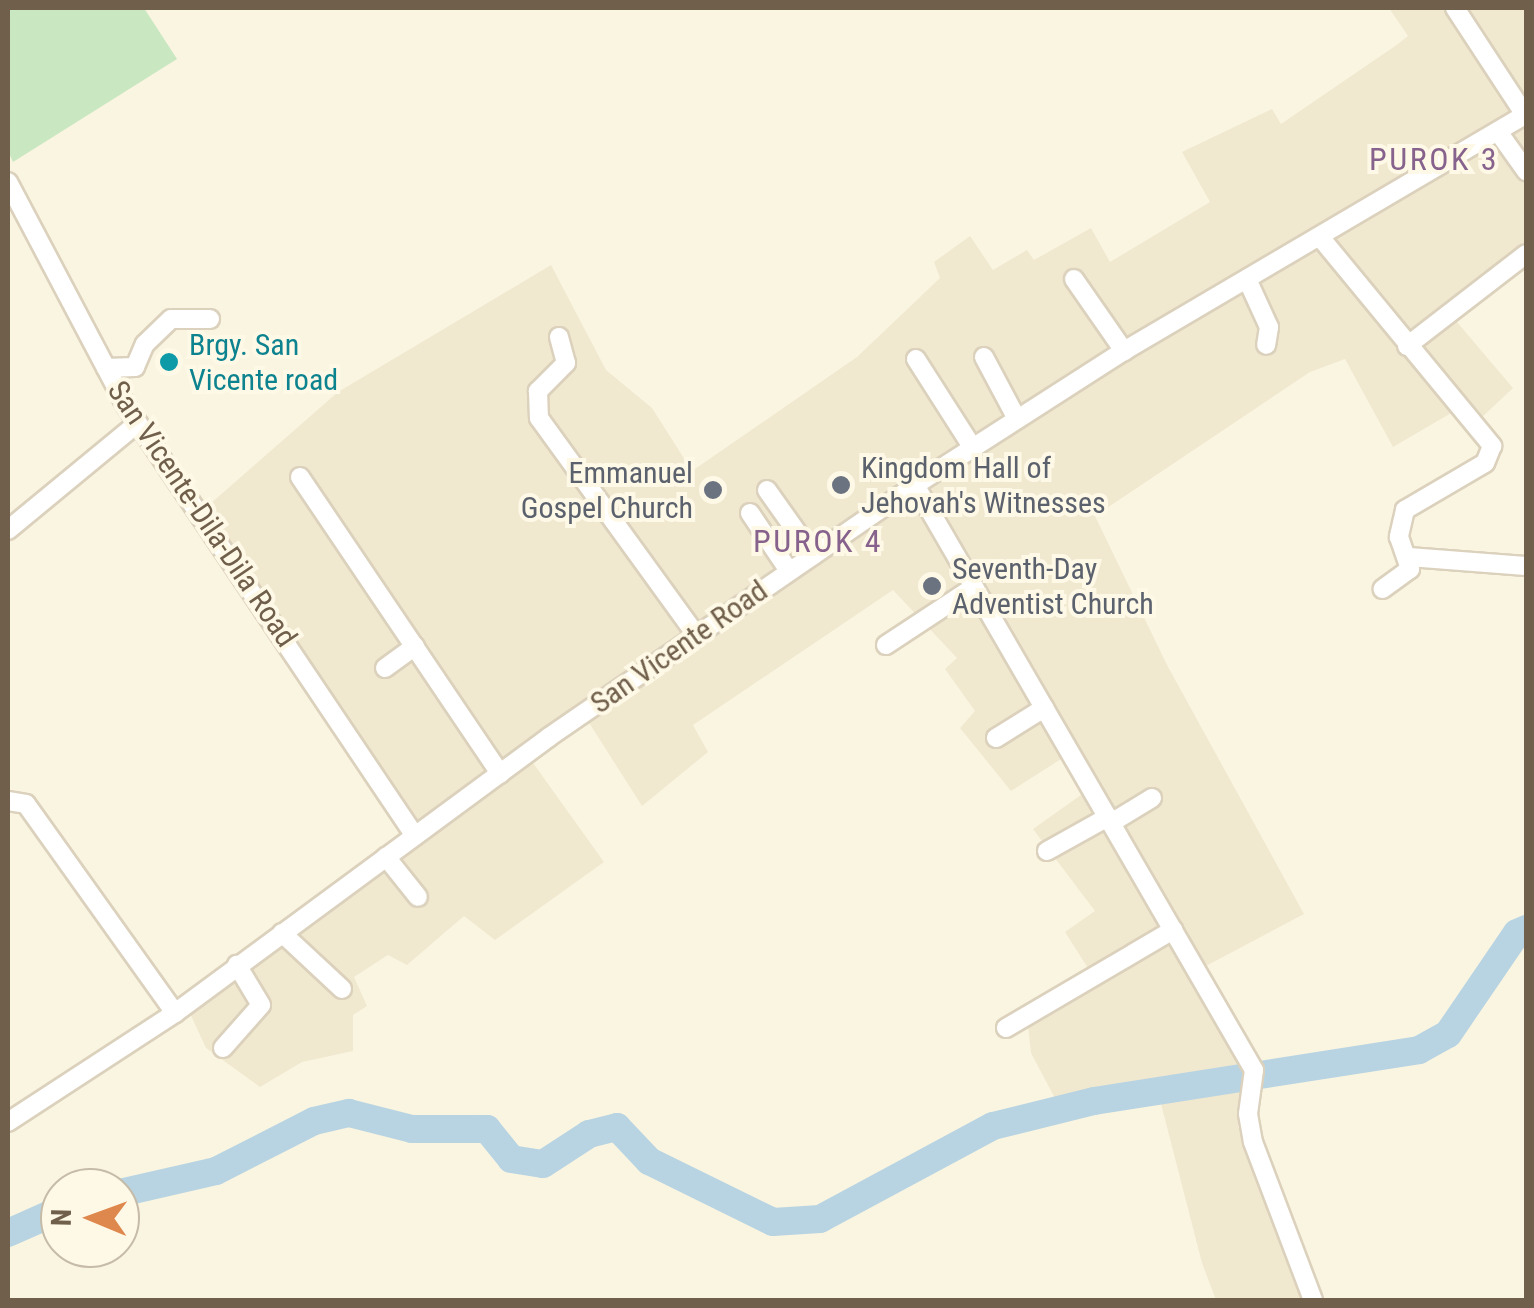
<!DOCTYPE html>
<html>
<head>
<meta charset="utf-8">
<style>
  body { margin:0 }
  #map { position:relative; width:1534px; height:1308px; overflow:hidden; background:#faf5e1; font-family:"Roboto Condensed",sans-serif }
  div>[style] { position:absolute }
  .residential>* { inset:0; background:#f1e8d0 }
  .green>* { inset:0; background:#c9e7c1 }
  .river>* { height:28px; margin:-14px; padding:0 14px; transform-origin:14px; border-radius:14px; background:#b8d4e2 }
  .roads { filter:drop-shadow(2px 0 #dbd1bc) drop-shadow(-2px 0 #dbd1bc) drop-shadow(0 2px #dbd1bc) drop-shadow(0 -2px #dbd1bc) }
  .minor>* { height:18px; margin:-9px; padding:0 9px; transform-origin:9px; border-radius:9px; background:#fff }
  .dots>* { width:28px; height:28px; translate:-50% -50%; box-sizing:border-box; border:5px solid #fef9e7; border-radius:50% }
  span { translate:-50% -50%; white-space:nowrap; text-align:center; line-height:1.15; -webkit-text-stroke:8px #fef9e7; paint-order:stroke }
  .culture-label { font-size:30px; color:#0d838f }
  .left { translate:0 -50%; text-align:left }
  .worship-label { font-size:30px; color:#5b616d }
  .right { translate:-100% -50%; text-align:right }
  .street-label { font-size:30px; color:#705f4a }
  .neighbourhood-label { font-size:32px; color:#86628c; letter-spacing:2.5px }
  .frame { position:absolute; inset:0; border:10px solid #705f4a; pointer-events:none }
  .north { position:absolute; left:40px; top:1168px; width:100px; height:100px; box-sizing:border-box; background:#fef9e7; border:2px solid #c5bba8; border-radius:50%; rotate:271deg; font-size:28px; font-weight:700; line-height:40px; text-align:center; color:#705f4a }
  .north::after { content:''; display:block; margin:auto; width:35px; height:45px; background:#de884d; clip-path:polygon(50% 0,100% 100%,50% 72%,0 100%) }
</style>
</head>
<body>
<div id="map">
  <div class="residential">
    <div style="clip-path:polygon(1389px 8px,1453px 8px,1524px 108px,1048px 399px,415px 832px,202px 511px,338px 392px,551px 265px,606px 370px,652px 408px,692px 471px,857px 357px,940px 278px,934px 262px,970px 236px,993px 270px,1027px 250px,1034px 260px,1091px 228px,1110px 262px,1210px 202px,1182px 152px,1272px 109px,1281px 124px,1398px 44px,1408px 36px)"></div>
    <div style="clip-path:polygon(1462px 8px,1526px 8px,1526px 100px)"></div>
    <div style="clip-path:polygon(1526px 115px,1526px 246px,1451px 315px,1513px 388px,1479px 420px,1325px 236px)"></div>
    <div style="clip-path:polygon(1320px 235px,1458px 409px,1393px 447px,1345px 359px,1310px 372px,1095px 516px,1167px 665px,1304px 914px,1204px 967px,919px 487px)"></div>
    <div style="clip-path:polygon(917px 493px,1072px 752px,1011px 791px,960px 728px,975px 711px,945px 669px,957px 658px,893px 590px,693px 725px,708px 752px,642px 806px,586px 718px)"></div>
    <div style="clip-path:polygon(528px 756px,604px 862px,495px 940px,464px 916px,407px 965px,388px 955px,354px 977px,367px 1006px,353px 1015px,353px 1051px,302px 1062px,260px 1087px,206px 1048px,187px 1007px)"></div>
    <div style="clip-path:polygon(1088px 790px,1246px 1072px,1057px 1102px,1031px 1053px,1027px 1016px,1093px 976px,1065px 932px,1095px 911px,1033px 829px)"></div>
    <div style="clip-path:polygon(1241px 1082px,1238px 1126px,1305px 1300px,1216px 1300px,1202px 1263px,1159px 1096px)"></div>
  </div>
  <div class="green">
    <div style="clip-path:polygon(8px 8px,144px 8px,177px 59px,13px 162px,8px 151px)"></div>
  </div>
  <div class="river">
    <div style="left:120px;top:1193px;width:98px;rotate:-12.9deg"></div>
    <div style="left:216px;top:1171px;width:110px;rotate:-27deg"></div>
    <div style="left:314px;top:1121px;width:36px;rotate:-13deg"></div>
    <div style="left:349px;top:1113px;width:65px;rotate:14.3deg"></div>
    <div style="left:412px;top:1129px;width:75px"></div>
    <div style="left:487px;top:1129px;width:38px;rotate:51deg"></div>
    <div style="left:511px;top:1159px;width:32px;rotate:9deg"></div>
    <div style="left:543px;top:1164px;width:55px;rotate:-33.1deg"></div>
    <div style="left:589px;top:1134px;width:29px;rotate:-14deg"></div>
    <div style="left:617px;top:1127px;width:47px;rotate:46.7deg"></div>
    <div style="left:649px;top:1161px;width:138px;rotate:26.2deg"></div>
    <div style="left:773px;top:1222px;width:47px;rotate:-3.7deg"></div>
    <div style="left:820px;top:1219px;width:196px;rotate:-28.3deg"></div>
    <div style="left:993px;top:1126px;width:104px;rotate:-13.9deg"></div>
    <div style="left:1094px;top:1101px;width:329px;rotate:-8.9deg"></div>
    <div style="left:1419px;top:1050px;width:33px;rotate:-29deg"></div>
    <div style="left:1448px;top:1034px;width:122px;rotate:-55.7deg"></div>
    <div style="left:1517px;top:933px;width:10px;rotate:-24deg"></div>
    <div style="left:8px;top:1233px;width:57px;rotate:-23.9deg"></div>
  </div>
  <div class="roads">
    <div class="minor">
      <div style="left:1455px;top:8px;width:128px;rotate:56.8deg"></div>
      <div style="left:1499px;top:133px;width:47px;rotate:54.6deg"></div>
      <div style="left:8px;top:182px;width:251px;rotate:62.2deg"></div>
      <div style="left:125px;top:404px;width:520px;rotate:56.13deg"></div>
      <div style="left:1320px;top:237px;width:271px;rotate:50.5deg"></div>
      <div style="left:1492px;top:446px;width:18px;rotate:112deg"></div>
      <div style="left:1485px;top:463px;width:93px;rotate:149.6deg"></div>
      <div style="left:1405px;top:510px;width:28px;rotate:103deg"></div>
      <div style="left:1399px;top:537px;width:34px;rotate:71deg"></div>
      <div style="left:1410px;top:569px;width:34px;rotate:144deg"></div>
      <div style="left:1074px;top:279px;width:88px;rotate:55.2deg"></div>
      <div style="left:1247px;top:279px;width:53px;rotate:65.4deg"></div>
      <div style="left:1269px;top:327px;width:18px;rotate:99deg"></div>
      <div style="left:559px;top:337px;width:27px;rotate:75deg"></div>
      <div style="left:566px;top:363px;width:40px;rotate:135deg"></div>
      <div style="left:538px;top:391px;width:27px;rotate:88deg"></div>
      <div style="left:539px;top:418px;width:268px;rotate:54.1deg"></div>
      <div style="left:1407px;top:346px;width:150px;rotate:-37.7deg"></div>
      <div style="left:984px;top:357px;width:70px;rotate:62deg"></div>
      <div style="left:916px;top:359px;width:106px;rotate:57.4deg"></div>
      <div style="left:106px;top:368px;width:29px;rotate:-2deg"></div>
      <div style="left:135px;top:367px;width:25px;rotate:-67deg"></div>
      <div style="left:145px;top:344px;width:36px;rotate:-44deg"></div>
      <div style="left:171px;top:319px;width:39px"></div>
      <div style="left:300px;top:477px;width:358px;rotate:56deg"></div>
      <div style="left:915px;top:485px;width:676px;rotate:59.91deg"></div>
      <div style="left:1254px;top:1070px;width:44px;rotate:97.8deg"></div>
      <div style="left:1248px;top:1114px;width:28px;rotate:80deg"></div>
      <div style="left:1253px;top:1142px;width:169px;rotate:69.2deg"></div>
      <div style="left:767px;top:490px;width:80px;rotate:54.7deg"></div>
      <div style="left:750px;top:513px;width:70px;rotate:56.1deg"></div>
      <div style="left:8px;top:530px;width:168px;rotate:-39.5deg"></div>
      <div style="left:1409px;top:557px;width:117px;rotate:4.4deg"></div>
      <div style="left:886px;top:645px;width:105px;rotate:-33.4deg"></div>
      <div style="left:385px;top:668px;width:37px;rotate:-36deg"></div>
      <div style="left:996px;top:738px;width:57px;rotate:-32deg"></div>
      <div style="left:8px;top:801px;width:18px;rotate:9deg"></div>
      <div style="left:26px;top:804px;width:257px;rotate:54.5deg"></div>
      <div style="left:1111px;top:823px;width:48px;rotate:-31.4deg"></div>
      <div style="left:1047px;top:851px;width:70px;rotate:-29.1deg"></div>
      <div style="left:386px;top:857px;width:51px;rotate:51.3deg"></div>
      <div style="left:282px;top:933px;width:82px;rotate:43deg"></div>
      <div style="left:1006px;top:1028px;width:194px;rotate:-30.4deg"></div>
      <div style="left:223px;top:1048px;width:57px;rotate:-48.5deg"></div>
      <div style="left:261px;top:1005px;width:47px;rotate:-121deg"></div>
      <div style="left:8px;top:1122px;width:199px;rotate:-33.1deg"></div>
      <div style="left:175px;top:1013px;width:465px;rotate:-36.4deg"></div>
      <div style="left:549px;top:737px;width:444px;rotate:-34.5deg"></div>
      <div style="left:915px;top:485px;width:248px;rotate:-32.7deg"></div>
      <div style="left:1124px;top:351px;width:467px;rotate:-30.5deg"></div>
    </div>
  </div>
  <div class="dots">
    <div style="left:169px;top:362px;background:#0f9aa8"></div>
    <div style="left:841px;top:485px;background:#6b7280"></div>
    <div style="left:713px;top:490px;background:#6b7280"></div>
    <div style="left:932px;top:586px;background:#6b7280"></div>
  </div>
  <div class="culture-label">
    <span class="left" style="left:189px;top:362px">Brgy. San<br>Vicente road</span>
  </div>
  <div class="worship-label">
    <span class="left" style="left:861px;top:485px">Kingdom Hall of<br>Jehovah's Witnesses</span>
    <span class="right" style="left:693px;top:490px">Emmanuel<br>Gospel Church</span>
    <span class="left" style="left:952px;top:586px">Seventh-Day<br>Adventist Church</span>
  </div>
  <div class="street-label">
    <span style="left:202px;top:514px;rotate:56deg">San Vicente-Dila-Dila Road</span>
    <span style="left:679px;top:647px;rotate:-35deg">San Vicente Road</span>
  </div>
  <div class="neighbourhood-label">
    <span style="left:1434px;top:159px">PUROK 3</span>
    <span style="left:818px;top:541px">PUROK 4</span>
  </div>
  <div class="frame"></div>
  <div class="north">N</div>
</div>
</body>
</html>
